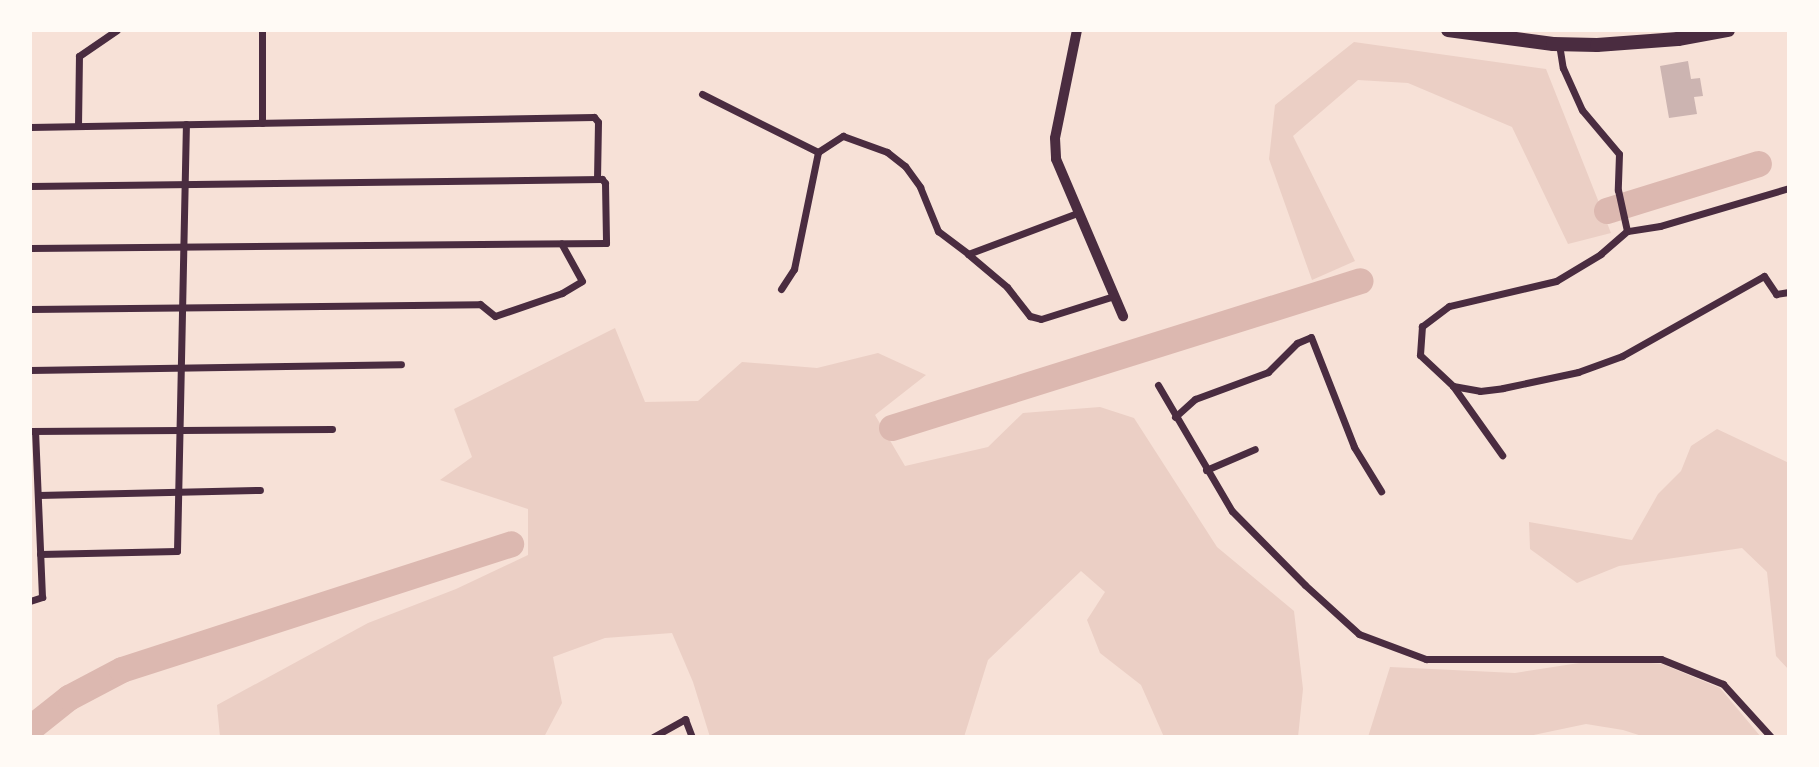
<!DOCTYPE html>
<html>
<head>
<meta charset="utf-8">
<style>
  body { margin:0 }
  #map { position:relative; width:1819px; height:767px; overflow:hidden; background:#f7e1d7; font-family:Quicksand,sans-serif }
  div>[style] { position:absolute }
  .green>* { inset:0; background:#ebcfc5 }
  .river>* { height:26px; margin:-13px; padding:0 13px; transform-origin:13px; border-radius:13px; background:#dcb8b0 }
  .building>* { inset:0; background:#ccb4b1 }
  .minor>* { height:7px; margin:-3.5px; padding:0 3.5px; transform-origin:3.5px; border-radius:3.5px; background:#4a2c40 }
  .tertiary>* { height:10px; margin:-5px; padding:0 5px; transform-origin:5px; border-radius:5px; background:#4a2c40 }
  .trunk>* { height:14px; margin:-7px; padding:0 7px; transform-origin:7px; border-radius:7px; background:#4a2c40 }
  span { translate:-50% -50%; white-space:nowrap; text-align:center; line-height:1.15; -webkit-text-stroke:5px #fffaf5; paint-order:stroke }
  .frame { position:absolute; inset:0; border:32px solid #fffaf5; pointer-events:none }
</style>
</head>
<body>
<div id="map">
  <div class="green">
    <div style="clip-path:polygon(1354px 42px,1546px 69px,1611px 233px,1568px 244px,1512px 127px,1408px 83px,1358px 80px,1293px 136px,1355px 261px,1312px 280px,1269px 159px,1275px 105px)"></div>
    <div style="clip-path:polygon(615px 328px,645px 402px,698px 401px,742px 362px,817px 368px,878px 353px,926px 375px,875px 415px,905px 466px,988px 447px,1023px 413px,1100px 407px,1134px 418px,1217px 547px,1294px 611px,1303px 689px,1298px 737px,1164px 737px,1141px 685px,1100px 653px,1087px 620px,1105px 592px,1081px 571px,988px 660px,964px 737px,710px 737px,693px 682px,672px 633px,605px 638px,553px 657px,562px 703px,544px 737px,220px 737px,217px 705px,368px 623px,456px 589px,528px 555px,528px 509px,440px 480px,472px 457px,454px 409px)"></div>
    <div style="clip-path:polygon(1717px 429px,1789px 463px,1789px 670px,1776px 656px,1767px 572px,1742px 548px,1619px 566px,1577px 583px,1530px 549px,1529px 522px,1632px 540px,1658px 494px,1681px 471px,1691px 446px)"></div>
    <div style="clip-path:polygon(1605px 659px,1662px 664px,1720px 688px,1761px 737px,1645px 737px,1623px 730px,1586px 724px,1524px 737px,1368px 737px,1390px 667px,1515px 673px)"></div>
  </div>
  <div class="river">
    <div style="left:1607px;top:211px;width:159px;rotate:-17.2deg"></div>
    <div style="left:892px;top:428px;width:491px;rotate:-17.4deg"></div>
    <div style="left:30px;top:729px;width:50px;rotate:-38.5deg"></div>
    <div style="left:69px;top:698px;width:60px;rotate:-27.8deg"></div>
    <div style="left:122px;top:670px;width:409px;rotate:-17.9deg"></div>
  </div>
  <div class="building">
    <div style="clip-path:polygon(1688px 61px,1691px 79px,1700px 78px,1703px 96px,1694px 97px,1697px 114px,1669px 118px,1660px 66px)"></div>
  </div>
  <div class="minor">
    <div style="left:262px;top:30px;width:93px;rotate:90deg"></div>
    <div style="left:1559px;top:44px;width:24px;rotate:81deg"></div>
    <div style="left:1563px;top:68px;width:46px;rotate:65.7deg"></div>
    <div style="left:1582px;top:110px;width:57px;rotate:49.9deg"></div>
    <div style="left:1619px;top:154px;width:36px;rotate:92deg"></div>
    <div style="left:1618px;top:190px;width:42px;rotate:77.6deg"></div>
    <div style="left:702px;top:94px;width:130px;rotate:26.6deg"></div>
    <div style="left:78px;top:126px;width:70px;rotate:-89.2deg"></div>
    <div style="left:79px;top:56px;width:46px;rotate:-34.4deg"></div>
    <div style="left:30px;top:127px;width:564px;rotate:-1.02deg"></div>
    <div style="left:594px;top:117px;width:6px;rotate:51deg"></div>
    <div style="left:598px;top:122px;width:57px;rotate:91deg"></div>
    <div style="left:30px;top:186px;width:572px;rotate:-0.7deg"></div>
    <div style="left:602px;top:179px;width:5px;rotate:53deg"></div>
    <div style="left:605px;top:183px;width:60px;rotate:89deg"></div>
    <div style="left:606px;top:243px;width:576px;rotate:179.5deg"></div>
    <div style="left:1789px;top:188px;width:134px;rotate:163.6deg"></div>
    <div style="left:1660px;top:226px;width:33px;rotate:171deg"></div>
    <div style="left:1627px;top:231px;width:35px;rotate:139deg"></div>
    <div style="left:1601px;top:254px;width:52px;rotate:149deg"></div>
    <div style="left:1556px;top:281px;width:110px;rotate:166.8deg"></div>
    <div style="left:1449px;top:306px;width:34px;rotate:143deg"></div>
    <div style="left:1422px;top:326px;width:29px;rotate:94deg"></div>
    <div style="left:1420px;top:355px;width:45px;rotate:43.2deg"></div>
    <div style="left:1453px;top:386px;width:27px;rotate:10deg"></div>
    <div style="left:1480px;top:391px;width:23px;rotate:-7deg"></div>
    <div style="left:1503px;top:388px;width:77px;rotate:-12deg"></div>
    <div style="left:1578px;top:372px;width:47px;rotate:-20deg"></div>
    <div style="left:1622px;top:356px;width:163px;rotate:-29.4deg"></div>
    <div style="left:1764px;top:276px;width:22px;rotate:56deg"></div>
    <div style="left:1776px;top:294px;width:13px;rotate:-9deg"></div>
    <div style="left:968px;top:254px;width:51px;rotate:40.2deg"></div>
    <div style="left:1007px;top:287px;width:37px;rotate:52deg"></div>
    <div style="left:1030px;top:316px;width:11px;rotate:15deg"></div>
    <div style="left:1041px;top:319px;width:77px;rotate:-17.5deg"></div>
    <div style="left:781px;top:289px;width:24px;rotate:-57deg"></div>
    <div style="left:794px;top:269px;width:119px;rotate:-78.4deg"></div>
    <div style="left:818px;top:152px;width:30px;rotate:-33deg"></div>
    <div style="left:843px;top:136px;width:47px;rotate:20deg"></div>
    <div style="left:887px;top:152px;width:23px;rotate:38deg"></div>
    <div style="left:905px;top:166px;width:26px;rotate:54deg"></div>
    <div style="left:920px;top:187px;width:48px;rotate:67.8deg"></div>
    <div style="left:938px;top:231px;width:38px;rotate:37deg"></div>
    <div style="left:968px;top:254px;width:116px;rotate:-20.6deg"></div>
    <div style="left:30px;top:309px;width:450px;rotate:-0.6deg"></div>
    <div style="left:480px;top:304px;width:19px;rotate:39deg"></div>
    <div style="left:495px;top:316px;width:71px;rotate:-18.9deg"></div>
    <div style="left:562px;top:293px;width:23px;rotate:-31deg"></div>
    <div style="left:582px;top:281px;width:43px;rotate:-118.9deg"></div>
    <div style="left:30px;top:370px;width:371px;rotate:-0.9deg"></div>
    <div style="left:1158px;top:385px;width:146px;rotate:59.6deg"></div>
    <div style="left:1232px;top:511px;width:104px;rotate:45.4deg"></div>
    <div style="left:1305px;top:585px;width:73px;rotate:42.2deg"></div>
    <div style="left:1359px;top:634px;width:72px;rotate:20.5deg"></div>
    <div style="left:1426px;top:659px;width:235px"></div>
    <div style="left:1661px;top:659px;width:67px;rotate:22deg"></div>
    <div style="left:1723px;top:684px;width:72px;rotate:47.8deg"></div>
    <div style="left:1453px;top:386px;width:85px;rotate:54.6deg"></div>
    <div style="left:1175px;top:417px;width:27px;rotate:-42deg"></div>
    <div style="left:1195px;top:399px;width:78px;rotate:-20.3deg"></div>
    <div style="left:1268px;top:372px;width:41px;rotate:-45deg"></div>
    <div style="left:1297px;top:343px;width:15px;rotate:-23deg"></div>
    <div style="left:1311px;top:337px;width:118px;rotate:68.6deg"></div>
    <div style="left:1354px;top:447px;width:52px;rotate:58.5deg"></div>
    <div style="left:30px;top:431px;width:302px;rotate:-0.4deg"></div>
    <div style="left:1206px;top:470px;width:53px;rotate:-23.2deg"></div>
    <div style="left:38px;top:495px;width:222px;rotate:-1.3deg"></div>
    <div style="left:40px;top:554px;width:137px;rotate:-1.3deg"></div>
    <div style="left:177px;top:551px;width:427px;rotate:-88.8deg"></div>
    <div style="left:30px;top:601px;width:13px;rotate:-18deg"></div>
    <div style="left:42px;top:597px;width:166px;rotate:-92.4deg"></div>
    <div style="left:653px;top:737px;width:37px;rotate:-29deg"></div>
    <div style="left:685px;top:719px;width:19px;rotate:69deg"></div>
  </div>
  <div class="tertiary">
    <div style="left:1077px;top:30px;width:110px;rotate:101.5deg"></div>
    <div style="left:1055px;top:138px;width:21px;rotate:87deg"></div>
    <div style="left:1056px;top:159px;width:171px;rotate:66.9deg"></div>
  </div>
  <div class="trunk">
    <div style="left:1448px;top:30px;width:106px;rotate:7.6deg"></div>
    <div style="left:1553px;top:44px;width:44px;rotate:1.3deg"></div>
    <div style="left:1597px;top:45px;width:81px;rotate:-4.2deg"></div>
    <div style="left:1678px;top:39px;width:51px;rotate:-10.2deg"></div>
  </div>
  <div class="frame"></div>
</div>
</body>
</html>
